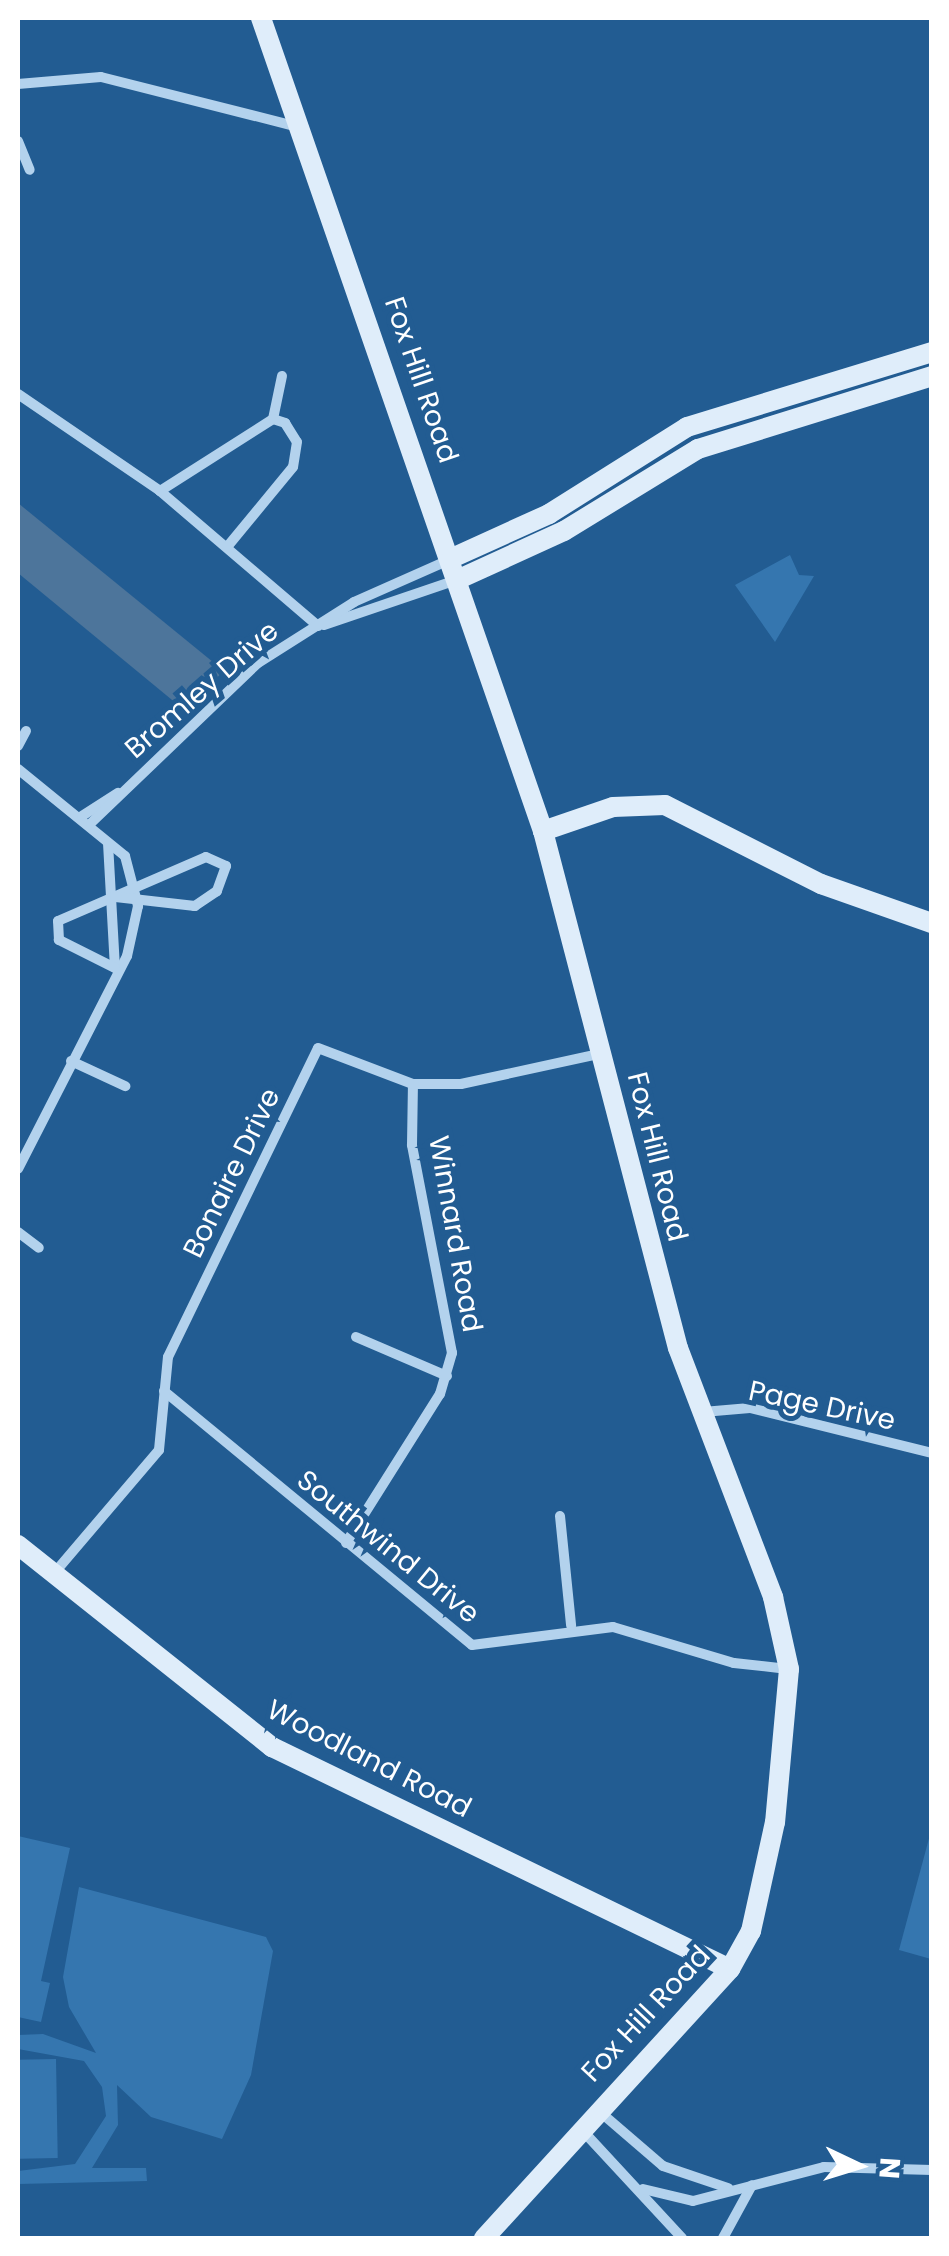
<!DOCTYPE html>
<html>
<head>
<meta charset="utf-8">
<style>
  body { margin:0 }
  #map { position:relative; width:949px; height:2256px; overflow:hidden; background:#225c92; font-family:Poppins,sans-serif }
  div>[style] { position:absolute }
  .green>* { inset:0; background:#3576af; transform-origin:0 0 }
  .water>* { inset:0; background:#4d759b }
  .street>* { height:10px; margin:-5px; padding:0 5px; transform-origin:5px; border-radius:5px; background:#b3d2ed }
  .secondary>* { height:20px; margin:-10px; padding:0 10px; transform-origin:10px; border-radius:10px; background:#dfedfa }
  span { translate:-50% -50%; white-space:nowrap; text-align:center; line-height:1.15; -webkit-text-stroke:10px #225c92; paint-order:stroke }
  .street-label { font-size:28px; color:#fff }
  .frame { position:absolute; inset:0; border:20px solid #fff; pointer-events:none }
  .north { position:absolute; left:809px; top:2116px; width:100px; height:100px; -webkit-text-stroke:8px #225c92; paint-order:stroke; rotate:94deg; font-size:28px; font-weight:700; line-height:40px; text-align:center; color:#fff }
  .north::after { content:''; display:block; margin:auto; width:35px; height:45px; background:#fff; clip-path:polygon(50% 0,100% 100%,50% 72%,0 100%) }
</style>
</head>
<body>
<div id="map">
  <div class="green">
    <div style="clip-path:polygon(790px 555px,799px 575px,814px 576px,775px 642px,735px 585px)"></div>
    <div style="clip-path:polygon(931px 1831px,932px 1959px,931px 1959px,899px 1950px)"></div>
    <div style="clip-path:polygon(18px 1836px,70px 1848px,41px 1981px,50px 1983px,41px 2022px,18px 2017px)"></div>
    <div style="clip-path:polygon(79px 1887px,266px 1937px,273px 1951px,251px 2075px,222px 2139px,151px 2117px,117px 2085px,118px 2125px,92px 2168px,146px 2168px,147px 2181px,18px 2184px,18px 2171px,75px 2164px,106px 2116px,102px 2087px,84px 2061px,18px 2049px,18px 2035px,43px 2034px,96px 2053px,69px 2007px,63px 1977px)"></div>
    <div style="left:56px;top:2059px;width:99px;height:38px;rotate:89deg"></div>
  </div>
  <div class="water">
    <div style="clip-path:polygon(18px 503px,224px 671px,183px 709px,18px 573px)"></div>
  </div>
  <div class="street">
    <div style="left:18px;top:84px;width:83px;rotate:-4.8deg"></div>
    <div style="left:101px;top:77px;width:204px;rotate:14.2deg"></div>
    <div style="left:18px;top:141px;width:31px;rotate:68deg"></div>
    <div style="left:18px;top:394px;width:172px;rotate:34.3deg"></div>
    <div style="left:160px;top:491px;width:208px;rotate:40.5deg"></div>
    <div style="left:273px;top:419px;width:44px;rotate:-78.2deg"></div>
    <div style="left:160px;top:491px;width:134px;rotate:-32.5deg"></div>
    <div style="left:273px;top:419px;width:13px;rotate:18deg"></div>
    <div style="left:285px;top:423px;width:22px;rotate:58deg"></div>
    <div style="left:297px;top:442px;width:25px;rotate:99deg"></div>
    <div style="left:293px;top:467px;width:104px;rotate:129.5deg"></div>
    <div style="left:324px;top:625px;width:143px;rotate:-18.8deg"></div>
    <div style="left:18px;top:746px;width:17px;rotate:-62deg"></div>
    <div style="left:18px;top:769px;width:138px;rotate:39.1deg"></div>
    <div style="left:125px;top:856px;width:52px;rotate:75.4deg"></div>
    <div style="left:138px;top:906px;width:51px;rotate:102.4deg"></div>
    <div style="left:127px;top:956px;width:239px;rotate:117.1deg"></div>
    <div style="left:82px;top:816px;width:43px;rotate:-32.6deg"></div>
    <div style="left:91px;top:823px;width:231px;rotate:-43.8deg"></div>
    <div style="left:258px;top:663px;width:114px;rotate:-32.4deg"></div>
    <div style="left:354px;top:602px;width:106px;rotate:-23.9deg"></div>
    <div style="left:108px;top:843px;width:125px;rotate:86.8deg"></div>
    <div style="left:115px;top:968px;width:63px;rotate:-153.4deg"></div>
    <div style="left:59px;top:940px;width:19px;rotate:-93deg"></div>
    <div style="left:58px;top:921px;width:161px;rotate:-23.4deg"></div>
    <div style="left:206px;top:857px;width:22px;rotate:24deg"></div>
    <div style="left:226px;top:866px;width:27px;rotate:110deg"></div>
    <div style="left:217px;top:891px;width:27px;rotate:146deg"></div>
    <div style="left:195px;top:906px;width:80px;rotate:-173.5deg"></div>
    <div style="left:71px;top:1061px;width:60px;rotate:24.8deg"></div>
    <div style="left:18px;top:1232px;width:26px;rotate:37deg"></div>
    <div style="left:356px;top:1337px;width:99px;rotate:23.2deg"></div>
    <div style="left:164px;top:1391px;width:399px;rotate:39.5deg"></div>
    <div style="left:472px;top:1645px;width:142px;rotate:-7.3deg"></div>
    <div style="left:613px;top:1627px;width:126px;rotate:16.6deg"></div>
    <div style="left:734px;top:1663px;width:54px;rotate:6.3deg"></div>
    <div style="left:703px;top:1412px;width:47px;rotate:-4.9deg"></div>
    <div style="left:750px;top:1408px;width:187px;rotate:13.9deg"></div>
    <div style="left:560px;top:1516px;width:110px;rotate:84.2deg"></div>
    <div style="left:346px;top:1543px;width:176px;rotate:-57.8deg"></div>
    <div style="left:440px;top:1394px;width:43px;rotate:-73.7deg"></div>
    <div style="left:452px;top:1353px;width:212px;rotate:-100.9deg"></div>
    <div style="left:412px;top:1145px;width:61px;rotate:-89.1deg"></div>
    <div style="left:56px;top:1571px;width:159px;rotate:-49.6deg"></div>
    <div style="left:159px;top:1450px;width:93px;rotate:-84.5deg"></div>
    <div style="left:168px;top:1357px;width:343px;rotate:-64.1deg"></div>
    <div style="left:318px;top:1048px;width:102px;rotate:20.8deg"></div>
    <div style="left:413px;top:1084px;width:48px"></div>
    <div style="left:461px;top:1084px;width:145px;rotate:-12.3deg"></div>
    <div style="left:599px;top:2111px;width:84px;rotate:40.7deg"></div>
    <div style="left:663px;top:2166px;width:69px;rotate:18.7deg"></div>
    <div style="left:583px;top:2131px;width:146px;rotate:47.2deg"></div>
    <div style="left:643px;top:2189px;width:51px;rotate:13.5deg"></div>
    <div style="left:693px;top:2201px;width:135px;rotate:-14.5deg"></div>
    <div style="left:824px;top:2167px;width:108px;rotate:1.6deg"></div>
    <div style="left:723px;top:2238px;width:60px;rotate:-61.3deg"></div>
  </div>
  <div class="secondary">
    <div style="left:261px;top:18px;width:861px;rotate:70.87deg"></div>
    <div style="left:543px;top:831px;width:534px;rotate:75.37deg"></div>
    <div style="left:678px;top:1348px;width:267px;rotate:69.1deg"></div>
    <div style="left:773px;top:1597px;width:74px;rotate:77.5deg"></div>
    <div style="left:789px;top:1669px;width:154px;rotate:95.2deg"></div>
    <div style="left:775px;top:1822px;width:112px;rotate:102.4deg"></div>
    <div style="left:751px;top:1931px;width:43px;rotate:118.9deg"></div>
    <div style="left:730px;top:1969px;width:365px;rotate:132.4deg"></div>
    <div style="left:452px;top:558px;width:107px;rotate:-24.4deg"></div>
    <div style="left:549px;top:514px;width:163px;rotate:-32.2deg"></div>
    <div style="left:687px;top:427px;width:256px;rotate:-17deg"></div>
    <div style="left:459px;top:579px;width:115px;rotate:-24.6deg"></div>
    <div style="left:564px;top:531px;width:157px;rotate:-31.5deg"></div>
    <div style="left:698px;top:449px;width:245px;rotate:-17.3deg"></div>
    <div style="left:543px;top:831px;width:74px;rotate:-18.9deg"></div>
    <div style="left:613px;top:807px;width:52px;rotate:-2.2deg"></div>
    <div style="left:665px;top:805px;width:175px;rotate:26.9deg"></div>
    <div style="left:821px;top:884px;width:118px;rotate:19.4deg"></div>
    <div style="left:18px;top:1545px;width:325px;rotate:38.5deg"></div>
    <div style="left:272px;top:1747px;width:509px;rotate:25.86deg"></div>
  </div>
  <div class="street-label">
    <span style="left:421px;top:380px;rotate:71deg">Fox Hill Road</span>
    <span style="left:202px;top:690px;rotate:-41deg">Bromley Drive</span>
    <span style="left:657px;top:1157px;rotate:76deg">Fox Hill Road</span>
    <span style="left:232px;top:1173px;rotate:-64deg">Bonaire Drive</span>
    <span style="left:455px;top:1234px;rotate:80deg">Winnard Road</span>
    <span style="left:822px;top:1406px;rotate:12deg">Page Drive</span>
    <span style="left:388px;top:1547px;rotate:39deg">Southwind Drive</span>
    <span style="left:369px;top:1759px;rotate:27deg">Woodland Road</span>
    <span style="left:646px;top:2014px;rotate:-47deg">Fox Hill Road</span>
  </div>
  <div class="frame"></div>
  <div class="north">N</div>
</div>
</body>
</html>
